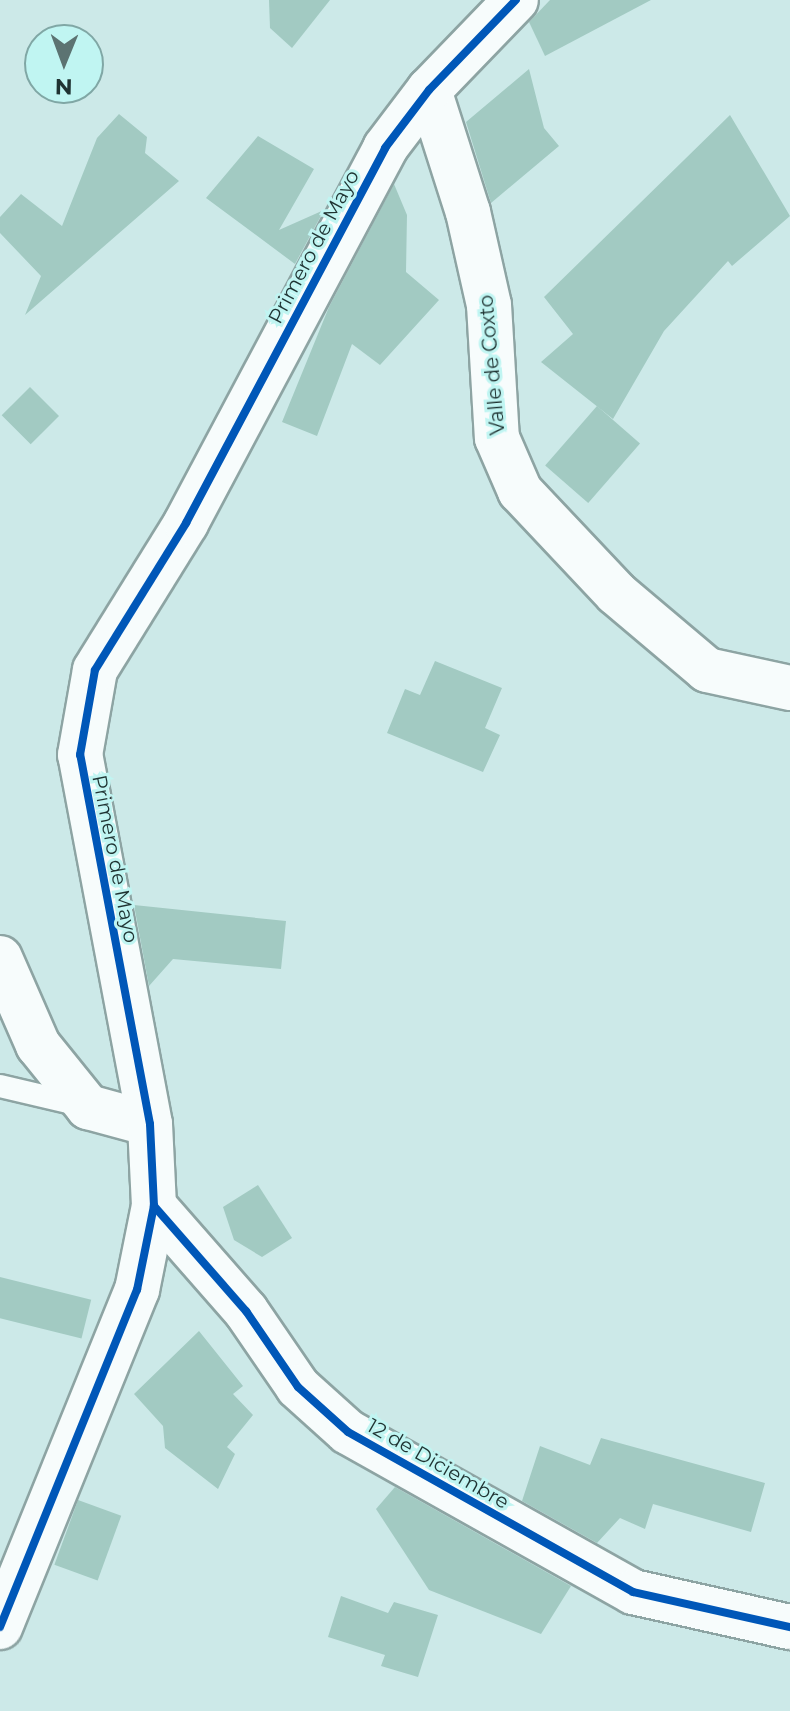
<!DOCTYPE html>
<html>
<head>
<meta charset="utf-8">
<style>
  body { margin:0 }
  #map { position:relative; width:790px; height:1711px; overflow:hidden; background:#cce9e8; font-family:Montserrat,sans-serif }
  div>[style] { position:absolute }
  .building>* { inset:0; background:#a2cac2; transform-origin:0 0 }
  .roads { filter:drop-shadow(2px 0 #8da4a3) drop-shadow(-2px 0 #8da4a3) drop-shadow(0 2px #8da4a3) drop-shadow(0 -2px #8da4a3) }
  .lane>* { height:22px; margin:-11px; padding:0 11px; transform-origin:11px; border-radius:11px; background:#f7fcfc }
  .street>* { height:44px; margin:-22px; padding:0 22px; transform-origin:22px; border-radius:22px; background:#f7fcfc }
  .cycleway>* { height:8px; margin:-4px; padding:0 4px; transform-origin:4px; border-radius:4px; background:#0057b8 }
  span { translate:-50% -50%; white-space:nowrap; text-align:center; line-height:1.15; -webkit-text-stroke:6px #c0f5f2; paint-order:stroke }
  .street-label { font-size:20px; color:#1f3332 }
  .north { position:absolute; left:24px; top:24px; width:80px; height:80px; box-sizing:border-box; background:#c0f5f2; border:2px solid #80a7a5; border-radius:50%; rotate:181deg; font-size:22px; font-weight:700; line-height:32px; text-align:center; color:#1f3332 }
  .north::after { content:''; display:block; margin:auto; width:28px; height:36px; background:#5c7372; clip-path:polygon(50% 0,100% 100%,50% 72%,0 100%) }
</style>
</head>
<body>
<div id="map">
  <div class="building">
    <div style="clip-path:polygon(269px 0,330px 0,292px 48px,270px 28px)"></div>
    <div style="clip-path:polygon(550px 0,651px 0,545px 56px,529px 22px)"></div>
    <div style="clip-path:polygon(529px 69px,544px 128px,559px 146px,491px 203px,466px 122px)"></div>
    <div style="clip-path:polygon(119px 114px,147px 137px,145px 153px,179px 181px,25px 315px,41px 276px,0 233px,0 217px,21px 194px,62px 226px,97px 138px)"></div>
    <div style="clip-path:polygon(730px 115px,790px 216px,732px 266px,728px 261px,664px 331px,613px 419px,541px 362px,573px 334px,544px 297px)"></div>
    <div style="clip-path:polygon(258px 136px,314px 169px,279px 230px,324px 210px,295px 264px,206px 198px)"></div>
    <div style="clip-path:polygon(394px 184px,407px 215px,406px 272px,439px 300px,380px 365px,352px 344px,317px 436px,282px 422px,329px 307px)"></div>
    <div style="left:30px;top:387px;width:41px;height:40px;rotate:45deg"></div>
    <div style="left:597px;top:406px;width:57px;height:79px;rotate:41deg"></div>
    <div style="clip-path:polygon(435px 661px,502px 688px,485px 728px,500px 735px,483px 772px,387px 733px,405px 689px,420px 695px)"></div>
    <div style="clip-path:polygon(134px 905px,286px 921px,281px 969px,173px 959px,149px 986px)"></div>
    <div style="clip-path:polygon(258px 1185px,292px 1238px,262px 1257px,234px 1240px,223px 1207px)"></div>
    <div style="left:0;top:1277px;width:94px;height:40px;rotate:14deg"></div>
    <div style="clip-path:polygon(199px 1331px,243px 1386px,233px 1394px,253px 1415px,227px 1447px,235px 1454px,218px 1489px,165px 1448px,163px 1426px,134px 1394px)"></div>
    <div style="clip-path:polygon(601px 1438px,765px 1483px,751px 1532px,653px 1504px,645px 1529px,620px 1518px,597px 1543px,522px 1501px,540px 1446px,590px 1465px)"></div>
    <div style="clip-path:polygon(395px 1487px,571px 1586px,541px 1634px,429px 1590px,376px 1509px)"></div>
    <div style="left:78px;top:1500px;width:46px;height:69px;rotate:20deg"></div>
    <div style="clip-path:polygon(341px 1596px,388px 1613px,394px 1602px,438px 1615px,418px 1677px,381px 1666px,385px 1655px,328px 1637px)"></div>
  </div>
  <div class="roads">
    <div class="lane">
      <div style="left:0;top:1086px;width:83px;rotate:13.2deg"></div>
    </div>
    <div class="street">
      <div style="left:429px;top:90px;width:128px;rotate:72.3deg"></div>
      <div style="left:468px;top:212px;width:95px;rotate:77.3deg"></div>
      <div style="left:489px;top:305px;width:133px;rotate:86.6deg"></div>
      <div style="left:497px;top:438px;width:58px;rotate:66.5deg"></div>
      <div style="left:520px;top:491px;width:140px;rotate:46.7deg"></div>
      <div style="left:616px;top:593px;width:119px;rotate:40.2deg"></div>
      <div style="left:707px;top:670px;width:85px;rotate:12.2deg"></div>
      <div style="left:0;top:958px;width:95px;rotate:66.4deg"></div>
      <div style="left:38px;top:1045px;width:80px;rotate:51.1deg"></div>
      <div style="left:88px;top:1107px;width:64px;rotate:15.3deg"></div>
      <div style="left:154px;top:1206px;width:140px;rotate:48.8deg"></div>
      <div style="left:246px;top:1311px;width:92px;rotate:55.6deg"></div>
      <div style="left:298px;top:1387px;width:67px;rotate:42deg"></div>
      <div style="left:348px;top:1432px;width:327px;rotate:29.3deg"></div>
      <div style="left:633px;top:1592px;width:161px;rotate:12.6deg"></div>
      <div style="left:0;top:1627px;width:364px;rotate:-67.9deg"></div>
      <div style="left:137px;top:1290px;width:86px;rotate:-78.6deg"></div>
      <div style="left:154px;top:1206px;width:82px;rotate:-92.8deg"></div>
      <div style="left:150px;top:1124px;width:376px;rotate:-100.7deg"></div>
      <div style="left:80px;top:755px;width:86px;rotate:-80deg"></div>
      <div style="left:95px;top:670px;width:173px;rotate:-58.2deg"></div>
      <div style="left:186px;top:523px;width:425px;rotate:-62deg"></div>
      <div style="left:385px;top:148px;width:73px;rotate:-52.8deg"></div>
      <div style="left:429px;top:90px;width:125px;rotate:-46deg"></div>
    </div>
  </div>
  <div class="cycleway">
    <div style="left:154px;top:1206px;width:140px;rotate:48.8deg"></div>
    <div style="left:246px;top:1311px;width:92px;rotate:55.6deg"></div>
    <div style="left:298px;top:1387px;width:67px;rotate:42deg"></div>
    <div style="left:348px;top:1432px;width:327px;rotate:29.3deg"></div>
    <div style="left:633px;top:1592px;width:161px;rotate:12.6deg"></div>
    <div style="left:0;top:1627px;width:364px;rotate:-67.9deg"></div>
    <div style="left:137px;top:1290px;width:86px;rotate:-78.6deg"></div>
    <div style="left:154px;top:1206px;width:82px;rotate:-92.8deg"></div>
    <div style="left:150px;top:1124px;width:376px;rotate:-100.7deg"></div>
    <div style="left:80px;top:755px;width:86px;rotate:-80deg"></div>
    <div style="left:95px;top:670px;width:173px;rotate:-58.2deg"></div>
    <div style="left:186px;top:523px;width:425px;rotate:-62deg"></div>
    <div style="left:385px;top:148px;width:73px;rotate:-52.8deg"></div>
    <div style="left:429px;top:90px;width:125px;rotate:-46deg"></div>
  </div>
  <div class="street-label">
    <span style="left:314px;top:247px;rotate:-62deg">Primero de Mayo</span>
    <span style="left:492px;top:365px;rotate:-95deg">Valle de Coxto</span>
    <span style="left:115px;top:859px;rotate:79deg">Primero de Mayo</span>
    <span style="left:438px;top:1464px;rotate:30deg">12 de Diciembre</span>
  </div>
  <div class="north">N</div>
</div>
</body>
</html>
